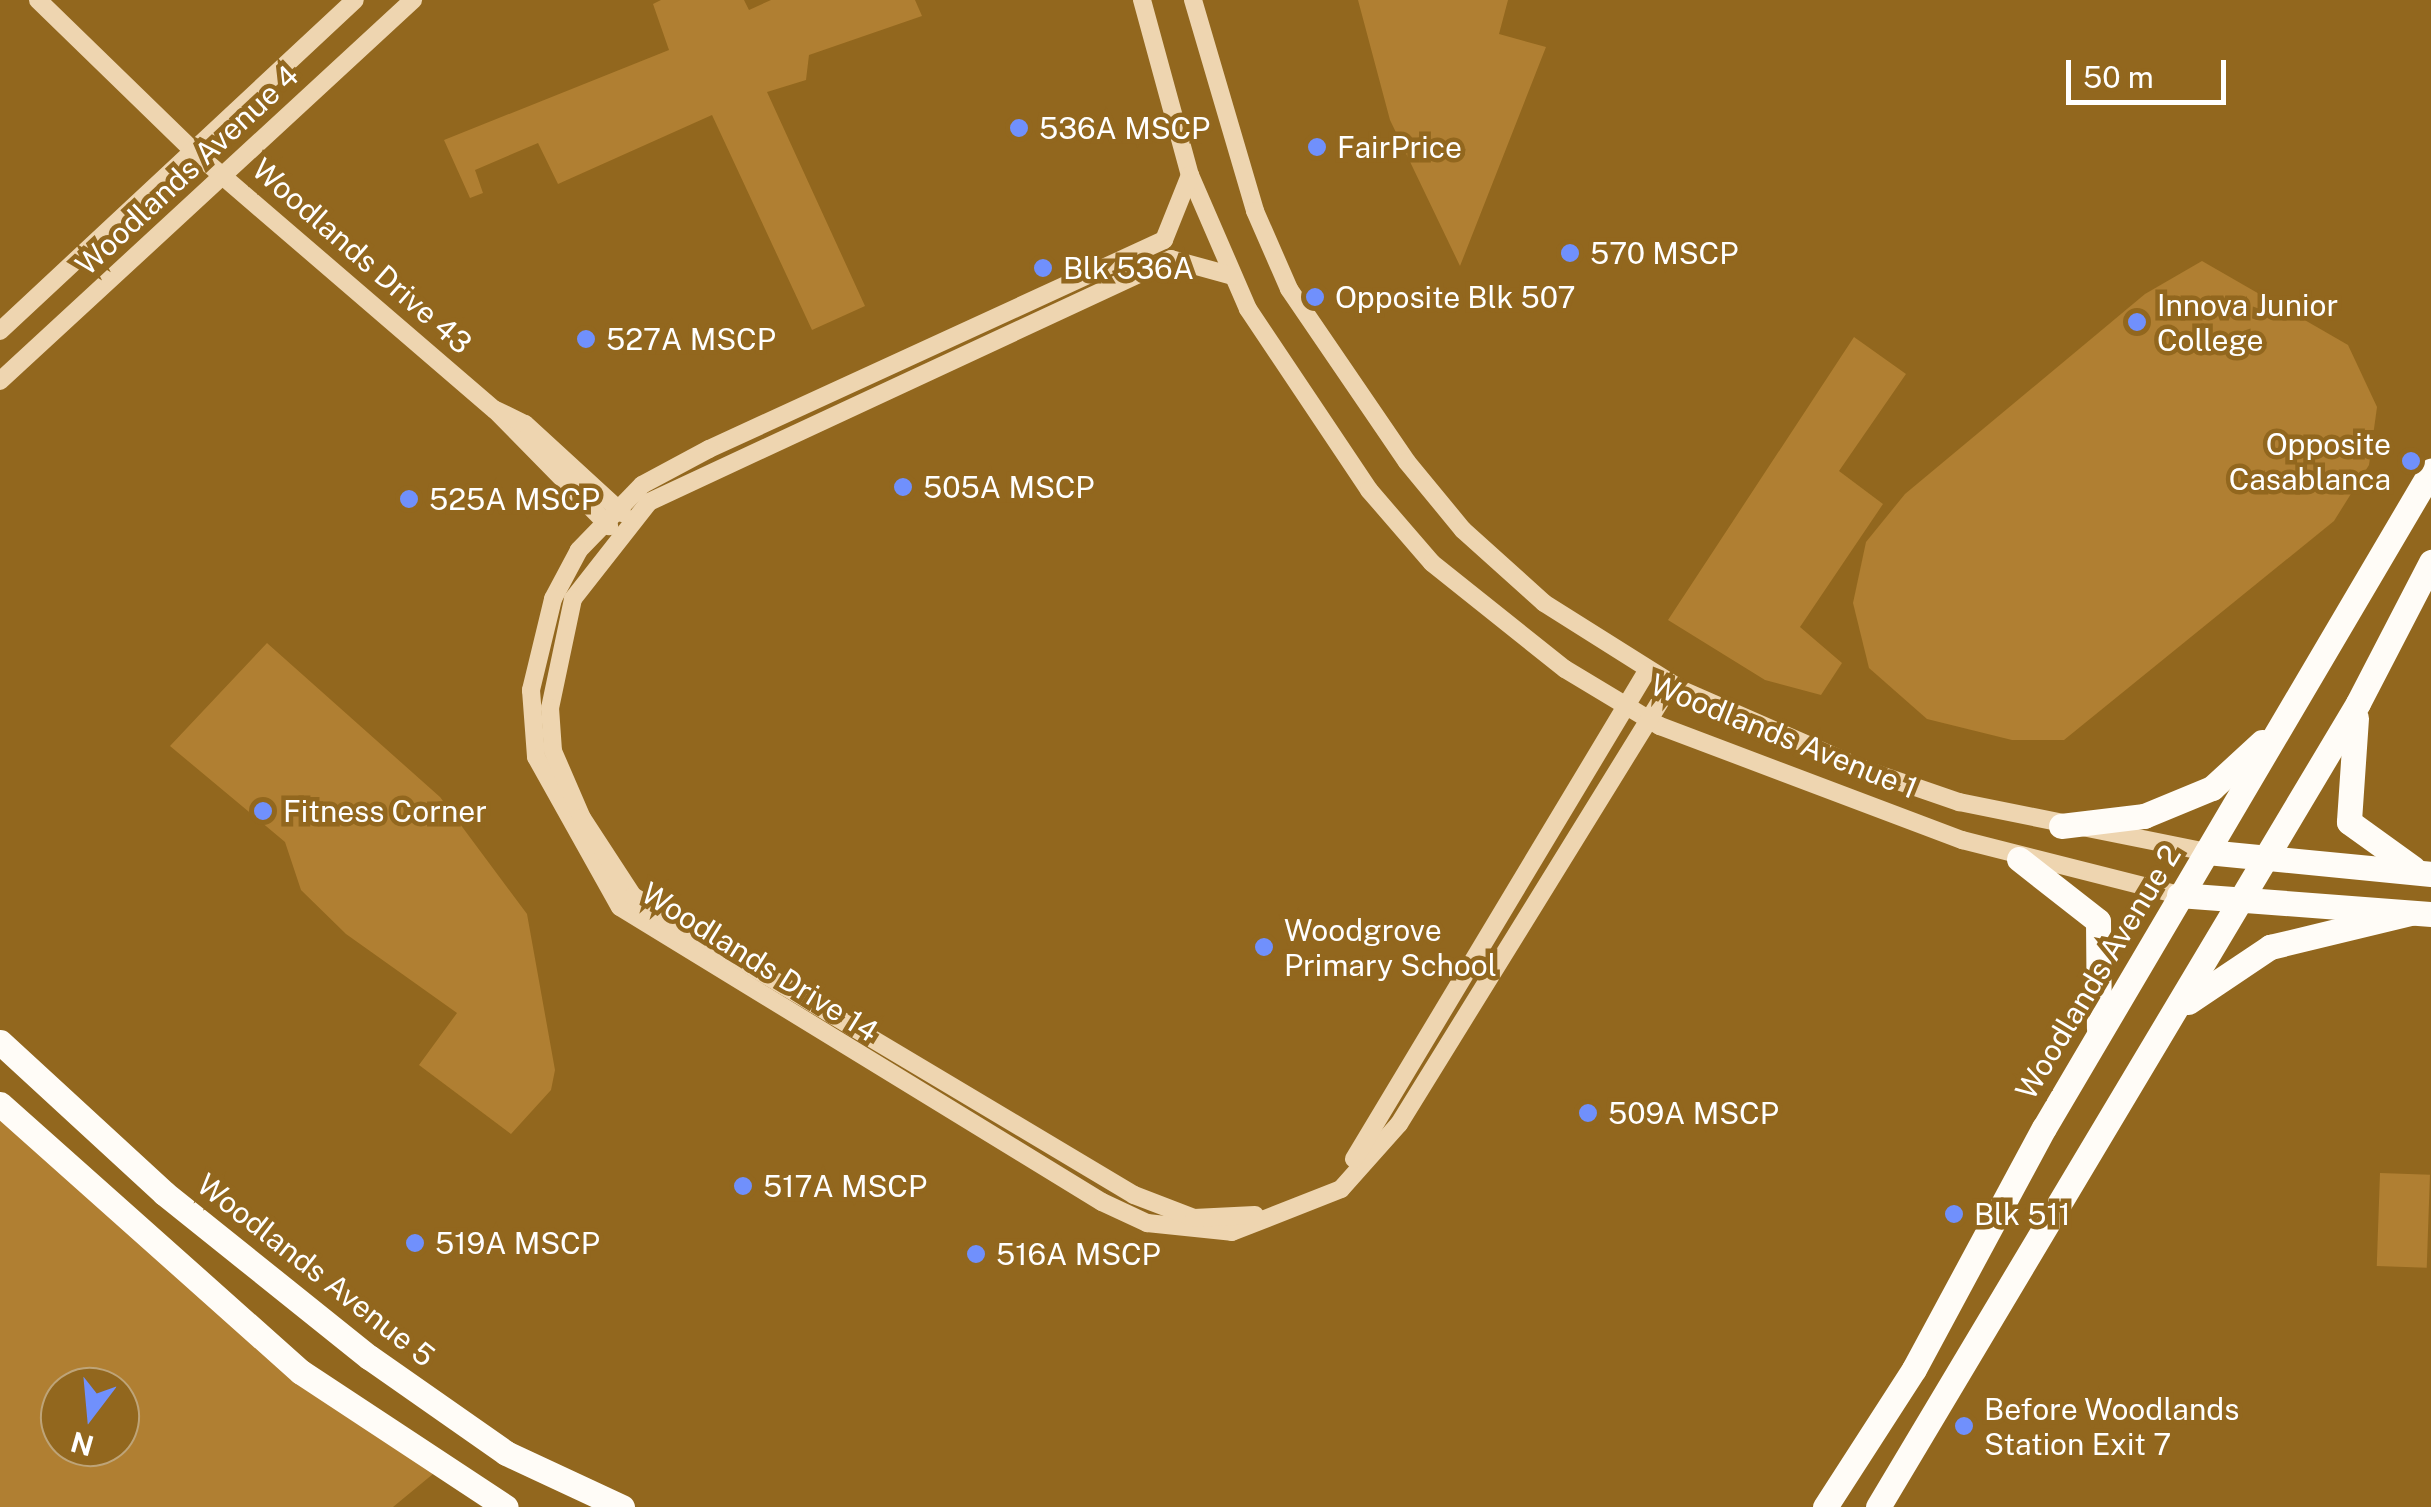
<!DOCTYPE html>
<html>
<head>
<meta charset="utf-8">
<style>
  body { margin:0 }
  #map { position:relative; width:2431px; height:1507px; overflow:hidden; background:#92671e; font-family:"Public Sans",sans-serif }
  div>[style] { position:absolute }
  .green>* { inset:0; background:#b07f32; transform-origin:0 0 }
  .minor>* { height:18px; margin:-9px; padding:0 9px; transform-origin:9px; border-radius:9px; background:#eed5b0 }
  .major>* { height:25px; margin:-12.5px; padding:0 12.5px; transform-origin:12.5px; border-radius:12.5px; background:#fffcf7 }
  .dots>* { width:28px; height:28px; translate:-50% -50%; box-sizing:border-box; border:5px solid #92671e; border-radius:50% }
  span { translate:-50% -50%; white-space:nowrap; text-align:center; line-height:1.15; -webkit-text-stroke:9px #92671e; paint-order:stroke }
  .poi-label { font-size:30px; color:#fff }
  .left { translate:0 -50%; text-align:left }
  .right { translate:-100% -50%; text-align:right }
  .street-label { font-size:30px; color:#fff }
  .north { position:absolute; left:40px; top:1367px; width:100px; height:100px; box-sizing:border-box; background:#92671e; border:2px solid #bea478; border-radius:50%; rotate:196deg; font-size:28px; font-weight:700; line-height:40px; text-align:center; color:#fff }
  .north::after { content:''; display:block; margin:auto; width:35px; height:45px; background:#7090fc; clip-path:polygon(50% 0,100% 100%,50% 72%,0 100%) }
  .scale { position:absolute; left:2066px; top:60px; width:160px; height:45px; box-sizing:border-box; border:5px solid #fff; border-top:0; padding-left:12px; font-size:30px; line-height:35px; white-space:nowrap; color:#fff; -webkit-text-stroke:8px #92671e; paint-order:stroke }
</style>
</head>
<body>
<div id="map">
  <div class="green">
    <div style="clip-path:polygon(661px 0,744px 0,749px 10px,771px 0,915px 0,922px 16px,809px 55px,806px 80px,767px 92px,865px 306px,812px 330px,712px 115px,558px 184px,538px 143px,475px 170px,483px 193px,470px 198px,444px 140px,669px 50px,653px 4px)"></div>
    <div style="clip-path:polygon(1358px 0,1508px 0,1499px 34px,1546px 47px,1460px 266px,1390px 120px)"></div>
    <div style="clip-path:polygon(2202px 261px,2348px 345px,2377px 407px,2369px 465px,2334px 521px,2064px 740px,2012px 740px,1927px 719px,1869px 668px,1853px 603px,1866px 542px,1905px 494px,2145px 294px)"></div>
    <div style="clip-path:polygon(1854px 337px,1906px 374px,1839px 471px,1883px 504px,1800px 627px,1842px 663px,1821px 695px,1765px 680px,1668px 620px)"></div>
    <div style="clip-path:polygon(267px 643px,440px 797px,527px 914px,555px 1070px,551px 1090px,511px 1134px,419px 1065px,457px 1013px,346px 934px,301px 890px,285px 842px,170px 746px)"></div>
    <div style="clip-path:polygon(evenodd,0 1106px,133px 1228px,439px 1469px,393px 1507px,0 1507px,0 1106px,60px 1387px,120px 1387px,120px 1447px,60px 1447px,60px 1387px)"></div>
    <div style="left:2380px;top:1173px;width:50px;height:93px;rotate:2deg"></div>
  </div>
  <div class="minor">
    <div style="left:38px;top:0;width:212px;rotate:44.2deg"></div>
    <div style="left:190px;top:148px;width:402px;rotate:40.7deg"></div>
    <div style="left:495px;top:410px;width:163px;rotate:45.5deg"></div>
    <div style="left:1142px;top:0;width:181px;rotate:74.7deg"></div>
    <div style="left:1190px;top:175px;width:146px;rotate:66.6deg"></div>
    <div style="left:1248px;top:309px;width:218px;rotate:56.2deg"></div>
    <div style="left:1369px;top:490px;width:96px;rotate:49.2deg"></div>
    <div style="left:1432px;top:563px;width:170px;rotate:38.6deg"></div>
    <div style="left:1565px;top:669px;width:111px;rotate:31deg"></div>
    <div style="left:1660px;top:726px;width:323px;rotate:20.7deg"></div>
    <div style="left:1962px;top:840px;width:224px;rotate:14.2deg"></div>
    <div style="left:1193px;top:0;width:220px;rotate:73.6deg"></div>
    <div style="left:1255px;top:211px;width:85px;rotate:66.4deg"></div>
    <div style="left:1289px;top:289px;width:209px;rotate:55.7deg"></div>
    <div style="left:1407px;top:462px;width:88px;rotate:50.5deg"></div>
    <div style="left:1463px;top:530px;width:109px;rotate:42deg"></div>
    <div style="left:1544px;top:603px;width:163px;rotate:32.2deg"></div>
    <div style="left:1682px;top:690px;width:197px;rotate:23.6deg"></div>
    <div style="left:1863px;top:769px;width:102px;rotate:19deg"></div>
    <div style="left:1959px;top:802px;width:253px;rotate:11.4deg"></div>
    <div style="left:1190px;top:175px;width:70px;rotate:111.8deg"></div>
    <div style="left:1164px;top:240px;width:501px;rotate:155.33deg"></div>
    <div style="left:709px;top:449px;width:76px;rotate:151.8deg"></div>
    <div style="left:642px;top:485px;width:91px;rotate:134.1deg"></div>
    <div style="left:579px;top:550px;width:55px;rotate:118deg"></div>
    <div style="left:553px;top:599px;width:94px;rotate:103.6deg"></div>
    <div style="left:531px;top:690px;width:67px;rotate:85.7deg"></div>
    <div style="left:536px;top:757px;width:172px;rotate:60.8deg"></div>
    <div style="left:620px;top:907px;width:565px;rotate:31.47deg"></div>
    <div style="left:1102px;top:1202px;width:50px;rotate:25deg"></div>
    <div style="left:1147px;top:1223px;width:85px;rotate:6deg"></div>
    <div style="left:1232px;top:1232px;width:117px;rotate:-21.5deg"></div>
    <div style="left:1341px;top:1189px;width:87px;rotate:-48.3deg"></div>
    <div style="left:1399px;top:1124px;width:517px;rotate:-58.28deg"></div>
    <div style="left:1233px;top:276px;width:64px;rotate:-164.7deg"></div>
    <div style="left:1171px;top:259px;width:576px;rotate:155.04deg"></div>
    <div style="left:649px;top:502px;width:123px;rotate:128.1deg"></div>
    <div style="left:573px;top:599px;width:111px;rotate:101.9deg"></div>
    <div style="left:550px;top:708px;width:43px;rotate:86deg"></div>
    <div style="left:553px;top:751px;width:73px;rotate:66.6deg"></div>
    <div style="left:582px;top:818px;width:93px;rotate:56.8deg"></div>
    <div style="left:633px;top:896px;width:583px;rotate:30.83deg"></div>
    <div style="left:1134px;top:1195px;width:64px;rotate:21deg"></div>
    <div style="left:1194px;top:1218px;width:61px;rotate:-2.8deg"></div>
    <div style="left:0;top:331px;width:485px;rotate:-43deg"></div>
    <div style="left:0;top:381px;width:562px;rotate:-42.69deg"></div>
    <div style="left:496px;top:410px;width:32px;rotate:26deg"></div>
    <div style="left:525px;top:424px;width:132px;rotate:42.5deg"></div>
    <div style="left:1354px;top:1159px;width:569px;rotate:-59.02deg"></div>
  </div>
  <div class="major">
    <div style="left:2356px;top:718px;width:104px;rotate:93.9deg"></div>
    <div style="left:2349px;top:822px;width:79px;rotate:35.7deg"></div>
    <div style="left:2061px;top:826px;width:84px;rotate:-6.9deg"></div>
    <div style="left:2144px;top:816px;width:74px;rotate:-22.4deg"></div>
    <div style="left:2212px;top:788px;width:68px;rotate:-42.6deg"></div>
    <div style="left:2207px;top:852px;width:225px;rotate:5.6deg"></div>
    <div style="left:2019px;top:859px;width:100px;rotate:38.1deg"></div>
    <div style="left:2098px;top:921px;width:107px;rotate:89.5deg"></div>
    <div style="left:2179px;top:895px;width:253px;rotate:4.3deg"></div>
    <div style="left:2188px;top:1002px;width:99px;rotate:-33.9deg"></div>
    <div style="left:2270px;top:947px;width:145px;rotate:-13.6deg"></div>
    <div style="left:0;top:1042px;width:223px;rotate:42.6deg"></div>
    <div style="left:164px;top:1193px;width:263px;rotate:38.7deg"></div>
    <div style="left:369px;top:1357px;width:167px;rotate:35deg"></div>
    <div style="left:506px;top:1453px;width:128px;rotate:25deg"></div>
    <div style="left:0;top:1104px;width:403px;rotate:41.7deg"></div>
    <div style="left:301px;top:1372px;width:245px;rotate:33.4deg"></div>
    <div style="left:1825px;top:1507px;width:164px;rotate:-57.2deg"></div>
    <div style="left:1914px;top:1369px;width:274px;rotate:-61.7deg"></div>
    <div style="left:2044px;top:1128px;width:763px;rotate:-59.5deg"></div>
    <div style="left:1878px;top:1507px;width:936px;rotate:-59.16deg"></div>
    <div style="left:2358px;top:703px;width:159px;rotate:-62.6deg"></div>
  </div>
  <div class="dots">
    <div style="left:1019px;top:128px;background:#7090fc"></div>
    <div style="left:1317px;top:147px;background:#7090fc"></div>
    <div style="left:1570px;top:253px;background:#7090fc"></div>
    <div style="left:1043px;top:268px;background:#7090fc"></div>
    <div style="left:1315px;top:297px;background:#7090fc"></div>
    <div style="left:2137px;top:322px;background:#7090fc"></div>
    <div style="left:586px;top:339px;background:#7090fc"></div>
    <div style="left:2411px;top:461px;background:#7090fc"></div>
    <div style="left:903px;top:487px;background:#7090fc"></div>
    <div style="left:409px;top:499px;background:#7090fc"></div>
    <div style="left:263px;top:811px;background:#7090fc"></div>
    <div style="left:1264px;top:947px;background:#7090fc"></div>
    <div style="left:1588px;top:1113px;background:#7090fc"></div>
    <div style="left:743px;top:1186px;background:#7090fc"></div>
    <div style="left:1954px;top:1214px;background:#7090fc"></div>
    <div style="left:415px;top:1243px;background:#7090fc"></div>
    <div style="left:976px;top:1254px;background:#7090fc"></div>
    <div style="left:1964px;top:1426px;background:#7090fc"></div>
  </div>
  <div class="poi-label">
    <span class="left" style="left:1039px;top:128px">536A MSCP</span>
    <span class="left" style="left:1337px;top:147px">FairPrice</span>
    <span class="left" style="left:1590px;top:253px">570 MSCP</span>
    <span class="left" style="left:1063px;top:268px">Blk 536A</span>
    <span class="left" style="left:1335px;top:297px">Opposite Blk 507</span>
    <span class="left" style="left:2157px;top:322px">Innova Junior<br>College</span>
    <span class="left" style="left:606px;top:339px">527A MSCP</span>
    <span class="right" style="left:2391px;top:461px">Opposite<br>Casablanca</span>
    <span class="left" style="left:923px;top:487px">505A MSCP</span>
    <span class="left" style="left:429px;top:499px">525A MSCP</span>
    <span class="left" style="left:283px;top:811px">Fitness Corner</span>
    <span class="left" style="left:1284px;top:947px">Woodgrove<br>Primary School</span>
    <span class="left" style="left:1608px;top:1113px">509A MSCP</span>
    <span class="left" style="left:763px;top:1186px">517A MSCP</span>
    <span class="left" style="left:1974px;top:1214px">Blk 511</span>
    <span class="left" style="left:435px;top:1243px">519A MSCP</span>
    <span class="left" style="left:996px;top:1254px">516A MSCP</span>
    <span class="left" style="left:1984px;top:1426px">Before Woodlands<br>Station Exit 7</span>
  </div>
  <div class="street-label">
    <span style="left:187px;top:170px;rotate:-43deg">Woodlands Avenue 4</span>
    <span style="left:362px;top:256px;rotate:41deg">Woodlands Drive 43</span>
    <span style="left:1784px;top:736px;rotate:22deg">Woodlands Avenue 1</span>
    <span style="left:760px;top:962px;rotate:32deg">Woodlands Drive 14</span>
    <span style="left:2098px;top:972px;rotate:-59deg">Woodlands Avenue 2</span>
    <span style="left:316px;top:1270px;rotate:38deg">Woodlands Avenue 5</span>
  </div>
  <div class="north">N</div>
  <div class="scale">50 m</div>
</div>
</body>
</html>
